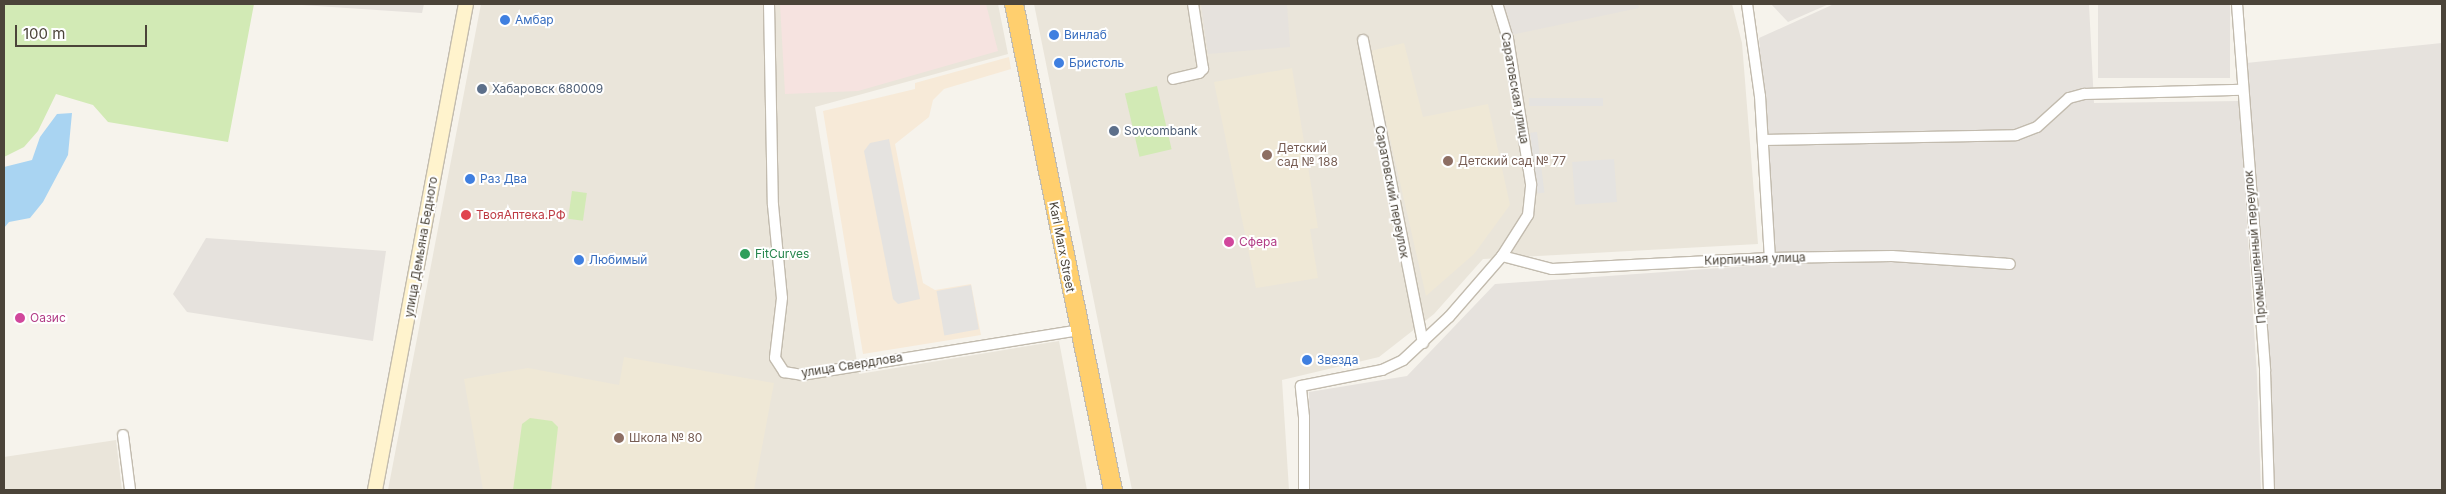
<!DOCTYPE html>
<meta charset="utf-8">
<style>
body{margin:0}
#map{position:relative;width:2446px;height:494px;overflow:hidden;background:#f6f3ec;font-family:Inter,sans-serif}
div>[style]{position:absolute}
.residential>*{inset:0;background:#eae5da}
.commercial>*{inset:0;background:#f7ead8}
.industrial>*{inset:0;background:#e6e2dd;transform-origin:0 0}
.education>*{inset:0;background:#efe8d6}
.medical>*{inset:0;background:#f6e3e0}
.green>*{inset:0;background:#d2eab5;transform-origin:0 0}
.parking>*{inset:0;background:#e5e3e0;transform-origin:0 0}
.water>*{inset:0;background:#a9d4f2}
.roads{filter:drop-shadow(1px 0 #c2bbae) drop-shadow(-1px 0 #c2bbae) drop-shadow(0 1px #c2bbae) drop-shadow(0 -1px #c2bbae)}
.street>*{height:10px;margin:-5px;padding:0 5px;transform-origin:5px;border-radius:5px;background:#fff}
.secondary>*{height:14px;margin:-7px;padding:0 7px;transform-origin:7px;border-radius:7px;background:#fff3cd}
.highway>*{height:18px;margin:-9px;padding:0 9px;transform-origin:9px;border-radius:9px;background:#ffcf6e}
.dots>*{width:14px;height:14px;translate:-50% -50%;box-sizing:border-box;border:2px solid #fff;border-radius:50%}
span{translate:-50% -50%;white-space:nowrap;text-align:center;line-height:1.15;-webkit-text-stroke:4px #fff;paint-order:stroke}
.shop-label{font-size:12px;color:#366cbe}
.left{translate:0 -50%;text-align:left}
.street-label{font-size:12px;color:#4b4439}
.service-label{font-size:12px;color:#4e5e75}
.education-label{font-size:12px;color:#785e54}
.health-label{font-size:12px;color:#be3a42}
.hotel-label{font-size:12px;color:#b23c85}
.leisure-label{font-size:12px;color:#27864d}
.frame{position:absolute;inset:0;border:5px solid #4b4439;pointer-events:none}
.scale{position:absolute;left:15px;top:25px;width:132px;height:22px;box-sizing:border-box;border:2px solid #4b4439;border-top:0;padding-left:6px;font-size:15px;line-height:18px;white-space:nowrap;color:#4b4439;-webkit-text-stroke:4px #fff;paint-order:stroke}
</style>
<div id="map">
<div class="residential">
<div style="clip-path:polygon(481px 4px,998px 4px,1008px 54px,815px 107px,859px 374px,1059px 341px,1087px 490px,388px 490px)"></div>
<div style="clip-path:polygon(1034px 4px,1732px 4px,1742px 43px,1758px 244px,1483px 259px,1434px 314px,1379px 357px,1282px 380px,1289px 490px,1132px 490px)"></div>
<div style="clip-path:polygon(116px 440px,122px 490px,4px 490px,4px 457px)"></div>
</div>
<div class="commercial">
<div style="clip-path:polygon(1009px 57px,1011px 69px,944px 89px,933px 100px,929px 117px,895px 144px,923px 283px,935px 290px,971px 284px,981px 335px,863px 354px,823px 111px,915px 89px,915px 83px)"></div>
</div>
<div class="industrial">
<div style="clip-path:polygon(287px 4px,424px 4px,422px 13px)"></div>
<div style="clip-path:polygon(1201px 4px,1287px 4px,1290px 47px,1208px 54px)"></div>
<div style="clip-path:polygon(1501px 4px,1638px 4px,1639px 8px,1511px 35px)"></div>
<div style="clip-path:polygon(1771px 4px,1829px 4px,1788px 22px)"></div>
<div style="clip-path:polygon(1834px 4px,2089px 4px,2094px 103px,2239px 101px,2257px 376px,2261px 490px,1310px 490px,1309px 392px,1407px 376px,1495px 284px,1776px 264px,1759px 38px)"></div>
<div style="left:2098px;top:4px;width:132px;height:74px"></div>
<div style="clip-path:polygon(2442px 43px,2442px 490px,2275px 490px,2246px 63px)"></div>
<div style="clip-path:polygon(206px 238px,386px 251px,373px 341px,187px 312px,173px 294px)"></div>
</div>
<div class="education">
<div style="clip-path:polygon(1404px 43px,1423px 117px,1488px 104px,1510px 205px,1474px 254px,1426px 296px,1370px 51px)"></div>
<div style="clip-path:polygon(1292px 68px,1318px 228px,1310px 229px,1318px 278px,1256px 288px,1214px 82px)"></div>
<div style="clip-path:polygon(624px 357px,774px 383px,754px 490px,483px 490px,464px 379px,528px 368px,619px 385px)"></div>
</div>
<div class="medical">
<div style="clip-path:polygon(780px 4px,986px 4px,998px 51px,858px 91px,785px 94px)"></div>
</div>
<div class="green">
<div style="clip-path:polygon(4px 4px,280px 4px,254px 4px,228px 142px,108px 122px,93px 105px,56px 94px,38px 131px,24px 147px,4px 157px)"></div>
<div style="left:1157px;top:86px;width:65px;height:33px;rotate:77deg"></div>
<div style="left:572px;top:191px;width:15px;height:28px;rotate:8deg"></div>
<div style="clip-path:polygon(530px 418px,552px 421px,558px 427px,551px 490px,513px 490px,522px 424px)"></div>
</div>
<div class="parking">
<div style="left:1603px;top:98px;width:8px;height:74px;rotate:90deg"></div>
<div style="left:1537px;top:132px;width:61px;height:7px;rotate:83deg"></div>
<div style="clip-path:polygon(889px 139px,920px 299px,898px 304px,893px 299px,864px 151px,870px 143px)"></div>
<div style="left:1614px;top:159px;width:43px;height:42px;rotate:86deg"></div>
<div style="left:971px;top:285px;width:45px;height:35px;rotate:80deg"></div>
</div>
<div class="water">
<div style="clip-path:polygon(72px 113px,68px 155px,43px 202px,30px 218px,9px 222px,4px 228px,4px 167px,32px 160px,40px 137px,57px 114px)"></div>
</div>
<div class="roads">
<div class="street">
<div style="left:769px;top:4px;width:201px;rotate:88.9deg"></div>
<div style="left:773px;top:205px;width:93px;rotate:84.5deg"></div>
<div style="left:782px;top:298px;width:60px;rotate:96.7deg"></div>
<div style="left:775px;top:358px;width:17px;rotate:57deg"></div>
<div style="left:784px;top:372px;width:18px;rotate:9deg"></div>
<div style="left:802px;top:375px;width:282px;rotate:-9.2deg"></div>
<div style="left:1747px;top:4px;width:93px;rotate:82deg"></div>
<div style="left:1760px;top:96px;width:162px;rotate:86.5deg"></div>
<div style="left:2237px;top:4px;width:368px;rotate:85.6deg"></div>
<div style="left:2265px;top:371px;width:119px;rotate:88.1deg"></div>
<div style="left:1363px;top:40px;width:309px;rotate:78.8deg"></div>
<div style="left:1173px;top:79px;width:27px;rotate:-13deg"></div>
<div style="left:1199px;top:73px;width:6px;rotate:-45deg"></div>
<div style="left:1203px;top:69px;width:66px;rotate:-98.7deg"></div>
<div style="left:1763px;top:140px;width:253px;rotate:-1.1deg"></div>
<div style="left:2016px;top:135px;width:22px;rotate:-21deg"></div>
<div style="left:2037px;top:127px;width:43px;rotate:-42.2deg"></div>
<div style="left:2069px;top:98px;width:16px;rotate:-15deg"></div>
<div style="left:2084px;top:94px;width:158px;rotate:-1.5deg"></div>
<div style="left:1502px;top:256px;width:52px;rotate:14.6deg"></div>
<div style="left:1552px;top:269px;width:218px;rotate:-2.9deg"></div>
<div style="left:1770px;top:258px;width:122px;rotate:-0.9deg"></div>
<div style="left:1892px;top:256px;width:118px;rotate:3.9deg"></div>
<div style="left:123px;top:435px;width:55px;rotate:82.7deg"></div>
<div style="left:1304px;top:490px;width:73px;rotate:-90deg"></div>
<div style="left:1304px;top:417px;width:31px;rotate:-96deg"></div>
<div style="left:1301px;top:386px;width:83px;rotate:-11.2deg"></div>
<div style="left:1382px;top:370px;width:23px;rotate:-25deg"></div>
<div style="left:1403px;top:360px;width:63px;rotate:-43.1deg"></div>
<div style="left:1449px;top:317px;width:81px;rotate:-49deg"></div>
<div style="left:1502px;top:256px;width:49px;rotate:-57.6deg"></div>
<div style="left:1528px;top:215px;width:31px;rotate:-84deg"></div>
<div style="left:1531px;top:184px;width:147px;rotate:-99deg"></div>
<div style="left:1508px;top:39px;width:37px;rotate:-107deg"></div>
</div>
<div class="secondary">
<div style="left:375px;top:490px;width:494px;rotate:-79.4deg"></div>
</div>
<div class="highway">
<div style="left:1014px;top:4px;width:496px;rotate:78.5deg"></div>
</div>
</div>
<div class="dots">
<div style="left:505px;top:20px;background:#3f7fe0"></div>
<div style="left:1054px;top:35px;background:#3f7fe0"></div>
<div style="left:1059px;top:63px;background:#3f7fe0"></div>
<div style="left:482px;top:89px;background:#5c6f8a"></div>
<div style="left:1114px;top:131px;background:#5c6f8a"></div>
<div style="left:1267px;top:155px;background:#8d6e63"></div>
<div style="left:1448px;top:161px;background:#8d6e63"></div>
<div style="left:470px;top:179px;background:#3f7fe0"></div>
<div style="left:466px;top:215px;background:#e0444e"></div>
<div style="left:1229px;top:242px;background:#d1479c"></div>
<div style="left:745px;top:254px;background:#2e9e5b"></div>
<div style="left:579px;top:260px;background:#3f7fe0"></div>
<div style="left:20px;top:318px;background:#d1479c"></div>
<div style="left:1307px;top:360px;background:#3f7fe0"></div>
<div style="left:619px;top:438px;background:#8d6e63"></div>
</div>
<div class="shop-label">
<span class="left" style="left:515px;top:20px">Амбар</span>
<span class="left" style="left:1064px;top:35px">Винлаб</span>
<span class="left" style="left:1069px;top:63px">Бристоль</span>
<span class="left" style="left:480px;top:179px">Раз Два</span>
<span class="left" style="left:589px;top:260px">Любимый</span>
<span class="left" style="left:1317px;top:360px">Звезда</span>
</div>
<div class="street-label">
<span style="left:1515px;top:88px;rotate:80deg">Саратовская улица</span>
<span style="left:1392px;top:192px;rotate:79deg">Саратовский переулок</span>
<span style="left:421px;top:247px;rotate:-80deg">улица Демьяна Бедного</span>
<span style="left:1062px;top:247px;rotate:79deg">Karl Marx Street</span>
<span style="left:2255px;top:247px;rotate:-95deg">Промышленный переулок</span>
<span style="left:1755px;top:259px;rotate:-2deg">Кирпичная улица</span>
<span style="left:852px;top:365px;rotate:-9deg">улица Свердлова</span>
</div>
<div class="service-label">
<span class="left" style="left:492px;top:89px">Хабаровск 680009</span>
<span class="left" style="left:1124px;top:131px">Sovcombank</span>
</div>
<div class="education-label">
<span class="left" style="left:1277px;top:155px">Детский<br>сад № 188</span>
<span class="left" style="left:1458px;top:161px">Детский сад № 77</span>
<span class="left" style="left:629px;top:438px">Школа № 80</span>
</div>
<div class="health-label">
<span class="left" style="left:476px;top:215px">ТвояАптека.РФ</span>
</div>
<div class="hotel-label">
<span class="left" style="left:1239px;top:242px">Сфера</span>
<span class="left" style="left:30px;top:318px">Оазис</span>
</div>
<div class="leisure-label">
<span class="left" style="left:755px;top:254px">FitCurves</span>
</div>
<div class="frame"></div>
<div class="scale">100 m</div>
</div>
